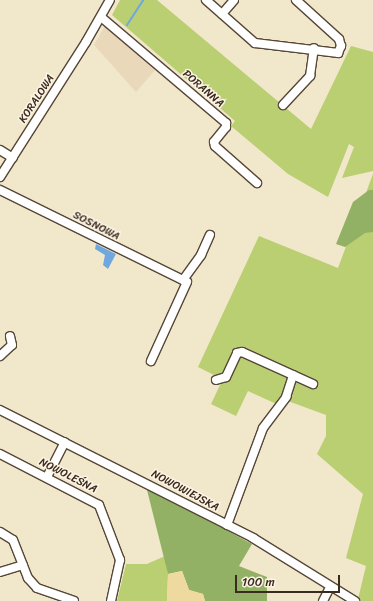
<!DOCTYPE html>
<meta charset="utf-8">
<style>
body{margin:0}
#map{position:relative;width:373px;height:601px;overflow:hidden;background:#f1e7ca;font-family:Sriracha,sans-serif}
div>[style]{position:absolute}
.built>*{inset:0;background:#ead8ba}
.green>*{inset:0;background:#bace72}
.forest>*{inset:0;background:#93b164}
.sand>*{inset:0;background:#eeda9e}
.water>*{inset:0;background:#6fa8df}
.stream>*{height:2px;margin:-1px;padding:0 1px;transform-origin:1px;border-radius:1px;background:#6fa8df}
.roads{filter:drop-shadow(1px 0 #564638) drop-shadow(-1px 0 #564638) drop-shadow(0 1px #564638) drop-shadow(0 -1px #564638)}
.minor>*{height:8px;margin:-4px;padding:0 4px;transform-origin:4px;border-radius:4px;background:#fff}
span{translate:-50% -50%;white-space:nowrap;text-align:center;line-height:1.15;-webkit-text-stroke:3px #fcf5e5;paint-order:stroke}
.street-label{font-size:11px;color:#3b2a1e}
.scale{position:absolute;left:235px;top:575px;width:105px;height:18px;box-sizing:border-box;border:2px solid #3b2a1e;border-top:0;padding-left:5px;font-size:12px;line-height:14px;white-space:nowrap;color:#3b2a1e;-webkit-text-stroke:3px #fcf5e5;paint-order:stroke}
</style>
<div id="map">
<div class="built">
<div style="clip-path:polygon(106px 24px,157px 68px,136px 92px,94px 45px)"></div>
</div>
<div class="green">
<div style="clip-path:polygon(120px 0,157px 0,311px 129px,351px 46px,373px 52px,373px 171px,342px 178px,354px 147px,349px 144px,328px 197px,288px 174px,231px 126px,235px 121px,112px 15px)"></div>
<div style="clip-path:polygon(373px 174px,373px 601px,362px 601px,358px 599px,366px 566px,346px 558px,363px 494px,317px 454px,326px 436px,326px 415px,288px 401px,283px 407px,248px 391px,236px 416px,211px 404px,221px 383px,218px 377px,198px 367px,259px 236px,338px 268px)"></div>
<div style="clip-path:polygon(165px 556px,168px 574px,167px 601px,117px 601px,126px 564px,147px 564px)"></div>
</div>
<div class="forest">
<div style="clip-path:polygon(369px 190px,373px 190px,373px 232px,365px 233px,345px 247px,336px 244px,353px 202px)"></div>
<div style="clip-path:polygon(146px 486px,252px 544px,239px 566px,267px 577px,267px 601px,205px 601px,203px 594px,189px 590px,182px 571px,168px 574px)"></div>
</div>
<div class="sand">
<div style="clip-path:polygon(182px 571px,189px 590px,203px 594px,205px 601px,167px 601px,168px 574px)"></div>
</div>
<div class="water">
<div style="clip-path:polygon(96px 244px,116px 254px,108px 269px,103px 265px,105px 255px,95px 249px)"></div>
</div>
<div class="stream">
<div style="left:127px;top:25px;width:30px;rotate:-57deg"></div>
</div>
<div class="roads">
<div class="minor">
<div style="left:206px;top:0;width:65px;rotate:41.3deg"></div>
<div style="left:255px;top:43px;width:84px;rotate:6.9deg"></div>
<div style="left:338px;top:53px;width:8px;rotate:-67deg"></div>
<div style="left:341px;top:46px;width:7px;rotate:-106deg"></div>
<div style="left:339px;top:39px;width:58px;rotate:-137.8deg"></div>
<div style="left:222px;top:14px;width:18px;rotate:-49deg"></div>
<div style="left:101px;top:17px;width:164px;rotate:40.3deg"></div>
<div style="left:226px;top:123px;width:4px;rotate:90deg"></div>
<div style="left:226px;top:127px;width:19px;rotate:129deg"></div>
<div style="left:214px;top:142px;width:4px;rotate:76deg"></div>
<div style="left:215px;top:146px;width:56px;rotate:41.4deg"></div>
<div style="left:283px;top:105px;width:40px;rotate:-47deg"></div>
<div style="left:310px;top:76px;width:28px;rotate:-82deg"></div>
<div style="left:0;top:150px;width:15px;rotate:32deg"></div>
<div style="left:0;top:177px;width:160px;rotate:-57.5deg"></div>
<div style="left:86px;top:42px;width:48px;rotate:-60.3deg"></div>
<div style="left:0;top:190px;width:208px;rotate:26.2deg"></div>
<div style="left:187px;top:282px;width:87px;rotate:114.5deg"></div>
<div style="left:183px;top:280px;width:31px;rotate:-54deg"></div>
<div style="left:201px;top:255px;width:22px;rotate:-66deg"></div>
<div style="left:0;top:356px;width:16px;rotate:-43deg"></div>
<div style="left:12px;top:345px;width:9px;rotate:-103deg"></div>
<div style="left:216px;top:380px;width:10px;rotate:-17deg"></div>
<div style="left:226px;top:377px;width:26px;rotate:-65deg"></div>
<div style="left:237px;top:353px;width:5px;rotate:-11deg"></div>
<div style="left:242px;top:352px;width:78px;rotate:24.3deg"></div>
<div style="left:0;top:410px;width:284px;rotate:26.8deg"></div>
<div style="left:253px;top:538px;width:120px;rotate:31.7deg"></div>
<div style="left:0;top:454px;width:111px;rotate:27.3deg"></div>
<div style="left:99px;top:505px;width:59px;rotate:69.1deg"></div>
<div style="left:120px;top:560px;width:42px;rotate:102.4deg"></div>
<div style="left:47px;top:477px;width:39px;rotate:-63deg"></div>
<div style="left:227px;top:525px;width:103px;rotate:-69.6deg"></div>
<div style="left:263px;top:428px;width:39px;rotate:-53deg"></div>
<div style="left:286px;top:397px;width:23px;rotate:-72deg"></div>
<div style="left:0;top:532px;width:15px;rotate:32deg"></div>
<div style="left:13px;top:540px;width:41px;rotate:68.5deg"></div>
<div style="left:28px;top:578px;width:13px;rotate:48deg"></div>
<div style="left:37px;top:588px;width:39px;rotate:19deg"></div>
<div style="left:0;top:572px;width:24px;rotate:-17deg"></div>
<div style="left:323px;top:601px;width:16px;rotate:-63deg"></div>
</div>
</div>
<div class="street-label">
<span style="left:203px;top:89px;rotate:41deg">PORANNA</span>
<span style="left:37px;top:99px;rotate:-57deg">KORALOWA</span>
<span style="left:96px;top:226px;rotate:27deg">SOSNOWA</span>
<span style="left:68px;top:476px;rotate:27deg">NOWOLEŚNA</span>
<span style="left:185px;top:491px;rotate:28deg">NOWOWIEJSKA</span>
</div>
<div class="scale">100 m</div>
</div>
